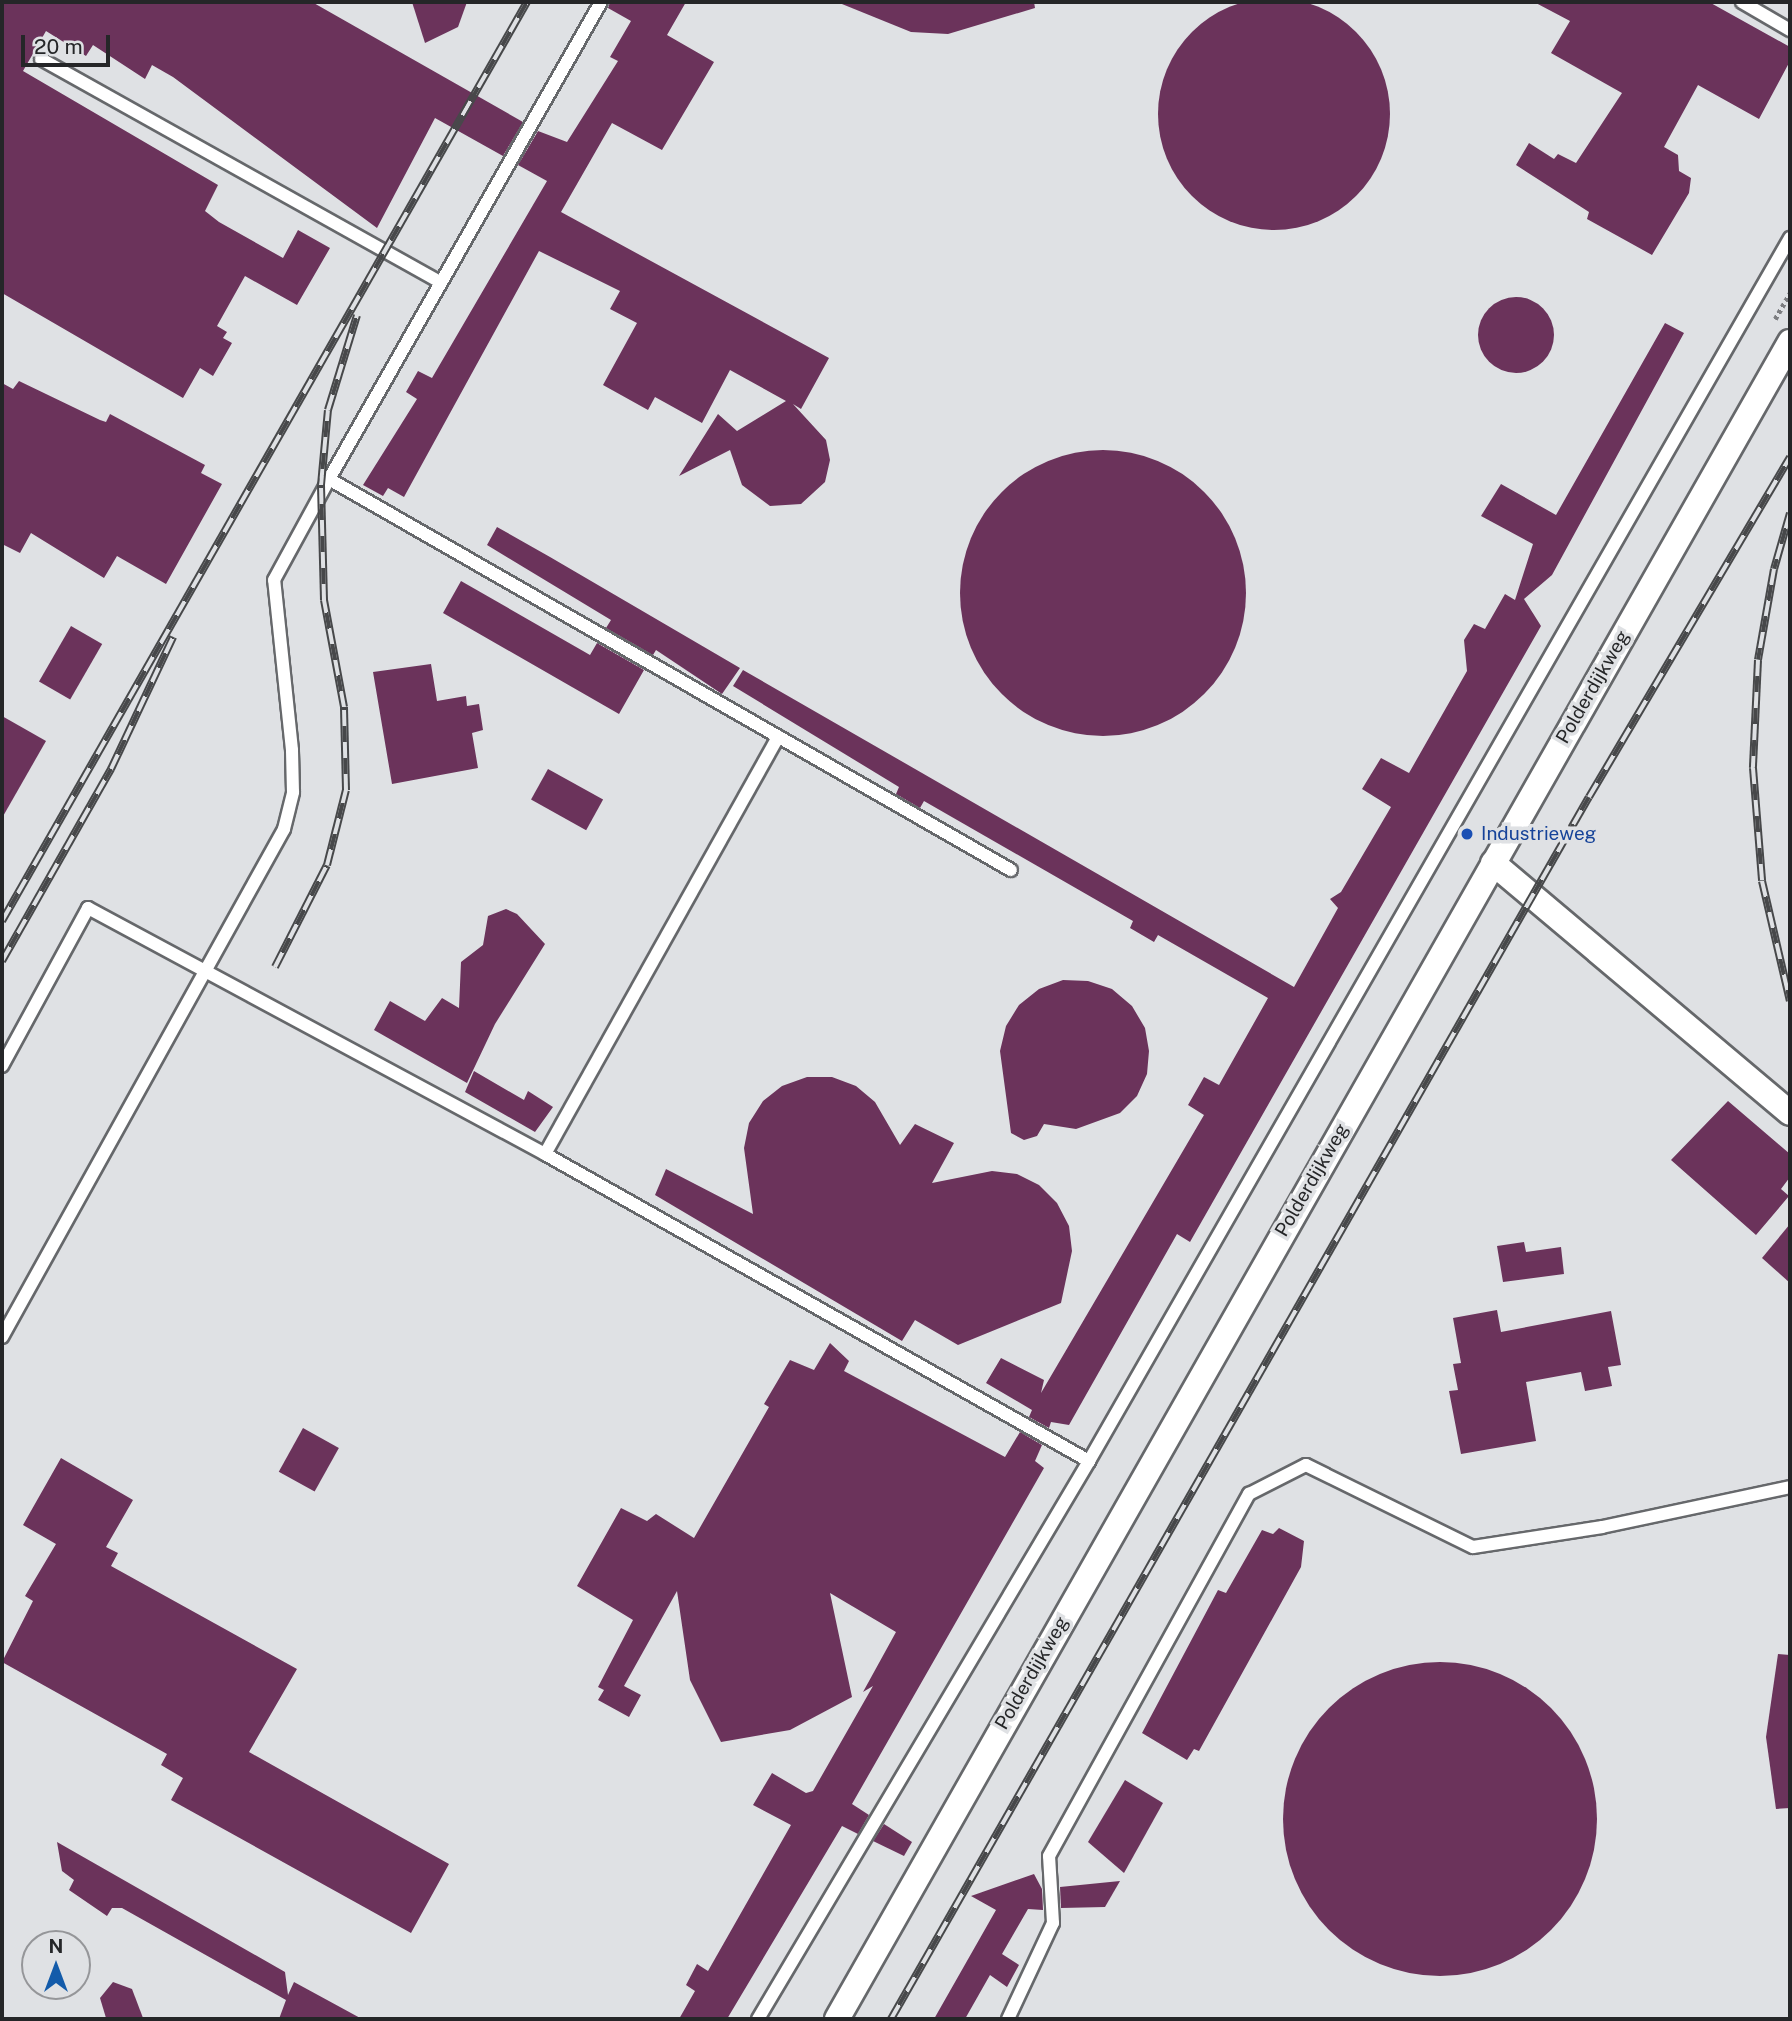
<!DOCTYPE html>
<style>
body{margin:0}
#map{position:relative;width:1792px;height:2021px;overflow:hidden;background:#dfe1e4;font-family:"Public Sans",sans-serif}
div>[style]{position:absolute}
.building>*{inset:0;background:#6b335b;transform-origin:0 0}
.round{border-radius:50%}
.path>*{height:4.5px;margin-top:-2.25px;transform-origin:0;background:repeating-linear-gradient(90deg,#7c7d80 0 3.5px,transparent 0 7px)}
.roads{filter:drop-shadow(2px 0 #66686b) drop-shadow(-2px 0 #66686b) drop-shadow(0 2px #66686b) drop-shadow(0 -2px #66686b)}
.lane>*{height:12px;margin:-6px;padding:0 6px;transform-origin:6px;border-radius:6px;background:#fff}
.street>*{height:24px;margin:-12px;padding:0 12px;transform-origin:12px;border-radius:12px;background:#fff}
.rail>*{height:8px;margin-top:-4px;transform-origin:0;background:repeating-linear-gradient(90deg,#dfe1e4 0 16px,#47484a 0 32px);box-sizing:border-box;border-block:2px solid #47484a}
.dots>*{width:19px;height:19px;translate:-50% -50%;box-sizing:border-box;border:4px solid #dfe1e4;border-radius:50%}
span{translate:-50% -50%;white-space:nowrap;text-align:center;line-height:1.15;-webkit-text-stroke:7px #dfe1e4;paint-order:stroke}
.street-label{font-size:19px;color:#252628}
.transit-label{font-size:19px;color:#164399}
.left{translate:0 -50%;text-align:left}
.frame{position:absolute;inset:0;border:4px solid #252628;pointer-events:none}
.north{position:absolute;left:21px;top:1930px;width:70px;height:70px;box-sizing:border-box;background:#dfe1e4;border:2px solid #959699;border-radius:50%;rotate:0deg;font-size:19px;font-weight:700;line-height:28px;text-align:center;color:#252628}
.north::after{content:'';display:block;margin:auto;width:24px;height:32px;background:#135baa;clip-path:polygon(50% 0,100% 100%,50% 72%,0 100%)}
.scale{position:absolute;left:21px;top:35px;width:89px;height:32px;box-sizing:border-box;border:4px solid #252628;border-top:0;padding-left:9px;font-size:21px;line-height:24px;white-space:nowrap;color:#252628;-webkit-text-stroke:5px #dfe1e4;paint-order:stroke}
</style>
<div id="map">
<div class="building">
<div class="round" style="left:1158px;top:-2px;width:232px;height:232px"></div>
<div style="clip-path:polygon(2px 2px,312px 2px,523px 122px,503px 156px,435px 118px,377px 228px,173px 77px,152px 65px,145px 79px,93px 45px,86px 56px,46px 31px,23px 71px,218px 185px,205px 211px,219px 222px,283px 258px,298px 230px,330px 248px,297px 305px,245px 276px,217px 326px,227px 332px,223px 338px,232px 343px,213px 376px,200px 368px,183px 398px,2px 293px)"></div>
<div style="clip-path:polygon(412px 2px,467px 2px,458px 27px,425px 43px)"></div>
<div style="clip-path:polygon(610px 2px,686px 2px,667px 35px,714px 62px,662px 150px,612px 123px,561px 212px,829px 358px,801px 409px,793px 404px,826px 440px,830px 460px,825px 482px,801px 504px,770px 506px,742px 485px,730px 450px,679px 476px,718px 414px,737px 431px,786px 401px,730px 370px,702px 423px,655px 397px,648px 410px,603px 385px,637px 323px,610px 309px,620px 291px,539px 251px,404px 497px,388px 488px,383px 496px,363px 485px,417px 399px,406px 392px,418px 371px,432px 378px,547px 181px,518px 165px,538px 131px,567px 142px,618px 61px,610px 57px,631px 21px,608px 8px)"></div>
<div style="clip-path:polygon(837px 2px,1034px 2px,1035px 8px,948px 34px,911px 32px)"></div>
<div style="clip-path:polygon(1534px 2px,1709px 2px,1790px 47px,1790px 61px,1759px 119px,1698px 85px,1664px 147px,1678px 155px,1679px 171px,1691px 178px,1689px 193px,1652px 255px,1587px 219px,1589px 212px,1516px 165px,1529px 143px,1554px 159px,1558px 154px,1576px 163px,1622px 93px,1551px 53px,1570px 21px)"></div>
<div class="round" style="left:1478px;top:297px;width:76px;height:76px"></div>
<div style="clip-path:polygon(1665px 323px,1684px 333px,1552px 575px,1524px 599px,1541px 626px,1190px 1242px,1177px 1234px,1069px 1425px,1051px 1422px,1049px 1428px,1029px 1417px,1032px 1410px,986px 1383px,1001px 1358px,1044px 1380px,1041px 1393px,1204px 1115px,1188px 1105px,1204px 1077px,1219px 1085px,1268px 998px,1158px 935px,1154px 942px,1130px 928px,1133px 921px,924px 801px,920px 808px,896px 794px,899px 787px,733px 686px,743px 670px,1294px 987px,1338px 908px,1330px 899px,1341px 892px,1391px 807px,1362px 789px,1381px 758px,1409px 773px,1467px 671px,1464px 640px,1474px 624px,1485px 629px,1505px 594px,1515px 600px,1533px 544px,1481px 516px,1501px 484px,1556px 515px)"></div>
<div style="clip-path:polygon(19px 381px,100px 420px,106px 422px,110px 414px,205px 465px,201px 473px,222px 484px,166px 584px,117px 556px,104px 578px,31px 533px,20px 553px,2px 544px,2px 383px,13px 389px)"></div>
<div class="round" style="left:960px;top:450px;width:286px;height:286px"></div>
<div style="clip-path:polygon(497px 527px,550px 557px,740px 668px,722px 694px,656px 650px,653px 655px,606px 628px,611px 620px,487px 545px)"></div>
<div style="clip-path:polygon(461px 581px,590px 655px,597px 643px,644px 670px,619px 714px,443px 613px)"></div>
<div style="left:71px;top:626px;width:36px;height:64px;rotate:30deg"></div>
<div style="clip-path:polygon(431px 664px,437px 701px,466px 696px,467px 706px,479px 704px,483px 730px,472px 733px,478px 768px,392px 784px,373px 672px)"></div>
<div style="clip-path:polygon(2px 716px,46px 741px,2px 818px)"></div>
<div style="left:548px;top:769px;width:63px;height:35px;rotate:29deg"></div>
<div style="clip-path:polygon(506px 909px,517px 914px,545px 944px,495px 1024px,467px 1083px,374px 1030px,390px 1001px,425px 1021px,442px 998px,459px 1008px,461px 962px,483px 945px,488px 916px)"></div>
<div style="clip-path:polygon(1063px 980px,1088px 981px,1112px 989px,1132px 1006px,1145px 1028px,1149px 1051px,1147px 1074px,1137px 1096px,1120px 1113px,1076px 1129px,1044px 1124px,1037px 1136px,1024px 1140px,1011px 1133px,1000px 1051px,1006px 1026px,1019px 1005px,1039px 989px)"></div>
<div style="clip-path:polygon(474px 1071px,524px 1100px,528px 1091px,553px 1107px,535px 1132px,465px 1092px)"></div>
<div style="clip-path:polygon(807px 1077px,832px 1077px,856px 1086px,875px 1102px,900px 1145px,915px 1124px,954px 1143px,932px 1183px,992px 1171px,1017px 1174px,1039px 1185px,1057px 1203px,1069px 1226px,1072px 1251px,1061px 1303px,958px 1345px,915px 1320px,902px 1341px,655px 1195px,666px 1169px,753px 1214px,744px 1148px,749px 1123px,763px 1101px,782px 1086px)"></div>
<div style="clip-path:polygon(1728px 1101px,1790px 1154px,1790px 1177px,1781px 1189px,1789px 1196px,1756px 1235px,1671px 1160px)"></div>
<div style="clip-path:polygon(1790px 1224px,1790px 1283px,1762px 1258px)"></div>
<div style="clip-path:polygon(1524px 1242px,1526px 1252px,1561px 1247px,1564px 1274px,1503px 1282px,1497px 1246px)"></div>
<div style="clip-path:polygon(1497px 1310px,1501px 1332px,1611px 1311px,1621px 1365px,1608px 1367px,1612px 1386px,1585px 1391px,1581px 1372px,1526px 1382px,1536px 1441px,1461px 1454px,1449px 1391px,1458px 1390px,1453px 1364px,1461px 1363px,1453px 1318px)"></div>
<div style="clip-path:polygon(830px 1343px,849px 1361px,844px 1371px,1005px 1457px,1020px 1432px,1042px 1445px,1035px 1461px,1044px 1468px,852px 1804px,869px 1815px,858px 1834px,842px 1826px,727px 2019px,679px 2019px,695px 1991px,686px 1985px,697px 1964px,708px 1971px,791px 1825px,753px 1805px,772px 1773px,806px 1793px,813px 1791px,873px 1686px,863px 1692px,896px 1632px,830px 1593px,852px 1697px,790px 1730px,721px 1742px,690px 1680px,677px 1591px,624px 1686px,641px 1695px,629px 1717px,598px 1700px,604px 1690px,598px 1687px,633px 1620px,577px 1586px,621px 1508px,647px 1521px,656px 1514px,694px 1538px,769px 1407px,764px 1404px,790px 1360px,814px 1370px)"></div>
<div style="left:303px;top:1428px;width:41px;height:50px;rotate:29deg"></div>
<div style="clip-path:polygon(61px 1458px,133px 1500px,106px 1547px,118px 1553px,111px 1566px,297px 1669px,249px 1752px,449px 1864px,411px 1933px,171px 1800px,183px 1778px,161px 1765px,167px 1754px,2px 1662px,33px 1601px,25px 1596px,56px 1544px,23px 1525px)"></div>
<div style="clip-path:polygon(1279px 1528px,1304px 1541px,1301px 1567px,1199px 1751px,1194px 1749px,1187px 1760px,1142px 1733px,1218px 1590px,1226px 1593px,1262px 1530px,1273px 1534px)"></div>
<div style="clip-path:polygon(1778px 1654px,1790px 1655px,1790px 1808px,1776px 1809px,1766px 1737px)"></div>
<div class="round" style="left:1283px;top:1662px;width:314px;height:314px"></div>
<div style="clip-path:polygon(1125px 1780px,1163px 1803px,1124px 1873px,1088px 1842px)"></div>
<div style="clip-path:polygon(884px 1824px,912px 1842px,904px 1856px,873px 1841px)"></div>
<div style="clip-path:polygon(57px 1842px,285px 1972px,288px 1995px,294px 1982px,362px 2019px,279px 2019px,286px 2000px,122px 1908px,112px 1908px,107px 1916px,69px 1890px,74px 1880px,62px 1871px)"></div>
<div style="clip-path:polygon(1034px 1874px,1042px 1889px,1043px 1910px,1028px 1909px,1002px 1954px,1019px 1965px,1007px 1987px,990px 1975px,965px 2019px,934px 2019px,996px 1910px,971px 1896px)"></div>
<div style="clip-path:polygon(1120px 1881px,1105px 1907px,1061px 1908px,1060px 1887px)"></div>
<div style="clip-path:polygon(113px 1982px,132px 1989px,143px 2018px,106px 2018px,100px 1998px)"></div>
</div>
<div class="path">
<div style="left:1775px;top:319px;width:30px;rotate:-60deg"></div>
</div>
<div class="roads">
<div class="lane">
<div style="left:601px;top:2px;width:549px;rotate:119.69deg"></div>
<div style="left:329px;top:479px;width:786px;rotate:29.83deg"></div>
<div style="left:1742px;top:2px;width:56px;rotate:30.3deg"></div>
<div style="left:41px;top:59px;width:458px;rotate:29.2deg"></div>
<div style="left:2px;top:1066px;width:180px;rotate:-61.4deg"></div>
<div style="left:88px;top:908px;width:519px;rotate:28.29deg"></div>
<div style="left:545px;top:1154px;width:625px;rotate:29.44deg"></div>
<div style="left:545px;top:1154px;width:478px;rotate:-60.8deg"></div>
<div style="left:2px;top:1337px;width:581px;rotate:-60.96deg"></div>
<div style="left:284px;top:829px;width:38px;rotate:-76deg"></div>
<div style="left:293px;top:792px;width:42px;rotate:-91.4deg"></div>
<div style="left:292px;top:750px;width:171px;rotate:-96deg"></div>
<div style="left:274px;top:580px;width:115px;rotate:-61.4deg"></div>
<div style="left:758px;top:2019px;width:649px;rotate:-59.32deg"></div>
<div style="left:1089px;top:1461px;width:1410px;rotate:-60.18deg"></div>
<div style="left:1008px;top:2019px;width:106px;rotate:-64.9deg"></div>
<div style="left:1053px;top:1923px;width:67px;rotate:-93.4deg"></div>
<div style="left:1049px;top:1856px;width:414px;rotate:-61.1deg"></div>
<div style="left:1249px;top:1494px;width:64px;rotate:-27deg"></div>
<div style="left:1306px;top:1465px;width:186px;rotate:26.2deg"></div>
<div style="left:1473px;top:1547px;width:131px;rotate:-8.8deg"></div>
<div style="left:1602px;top:1527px;width:192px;rotate:-12deg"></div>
</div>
<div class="street">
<div style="left:1493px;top:863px;width:388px;rotate:40.1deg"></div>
<div style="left:837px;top:2019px;width:1929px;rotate:-60.39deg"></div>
</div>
</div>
<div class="rail">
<div style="left:1790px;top:513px;width:58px;rotate:105.9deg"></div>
<div style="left:1774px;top:569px;width:92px;rotate:100deg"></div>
<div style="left:1758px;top:660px;width:108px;rotate:92.7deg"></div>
<div style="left:1753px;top:768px;width:113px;rotate:85.4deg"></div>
<div style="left:1762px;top:881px;width:123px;rotate:76.9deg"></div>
<div style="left:2px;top:921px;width:1058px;rotate:-60.26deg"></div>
<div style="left:2px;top:961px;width:221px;rotate:-60.4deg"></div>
<div style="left:111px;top:769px;width:146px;rotate:-64.8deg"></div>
<div style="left:275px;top:967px;width:114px;rotate:-63deg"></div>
<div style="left:327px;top:865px;width:77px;rotate:-75.8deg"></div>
<div style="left:346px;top:790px;width:83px;rotate:-91.4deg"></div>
<div style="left:344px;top:707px;width:109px;rotate:-100.6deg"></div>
<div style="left:324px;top:600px;width:115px;rotate:-91.5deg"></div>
<div style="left:321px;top:485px;width:75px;rotate:-84.7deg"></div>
<div style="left:328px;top:410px;width:99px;rotate:-73deg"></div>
<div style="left:891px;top:2019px;width:1407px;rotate:-60.27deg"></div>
<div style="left:1589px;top:797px;width:395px;rotate:-59.4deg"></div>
</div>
<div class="dots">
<div style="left:1467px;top:834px;background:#1a4fb4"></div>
</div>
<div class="street-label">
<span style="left:1593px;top:687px;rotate:-60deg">Polderdijkweg</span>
<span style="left:1312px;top:1180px;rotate:-60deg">Polderdijkweg</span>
<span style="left:1032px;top:1673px;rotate:-60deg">Polderdijkweg</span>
</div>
<div class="transit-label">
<span class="left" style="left:1481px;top:834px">Industrieweg</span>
</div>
<div class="frame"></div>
<div class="north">N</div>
<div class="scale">20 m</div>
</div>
